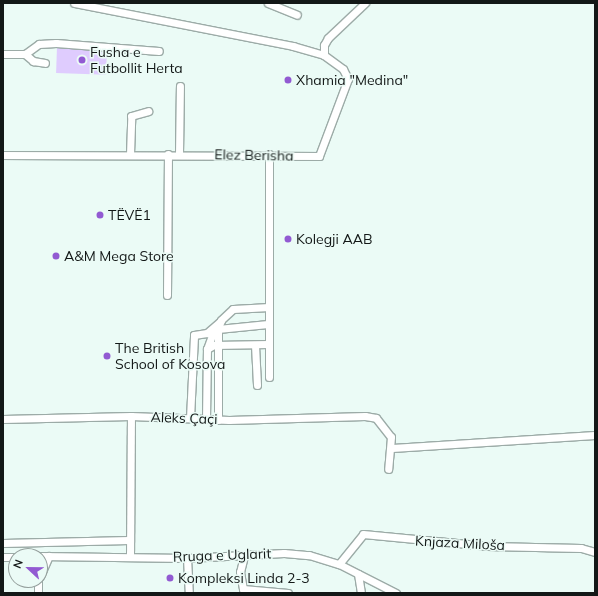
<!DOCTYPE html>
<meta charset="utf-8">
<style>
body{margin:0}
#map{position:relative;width:598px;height:596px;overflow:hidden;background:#ebfbf6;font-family:Mulish,sans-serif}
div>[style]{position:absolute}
.green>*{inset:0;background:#dfccfe;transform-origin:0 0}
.roads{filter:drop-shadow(1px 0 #9caba7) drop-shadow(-1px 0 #9caba7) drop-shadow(0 1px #9caba7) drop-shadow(0 -1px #9caba7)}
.minor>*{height:7px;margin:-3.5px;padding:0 3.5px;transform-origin:3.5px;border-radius:3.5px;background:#fff}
.dots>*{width:11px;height:11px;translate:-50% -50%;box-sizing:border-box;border:2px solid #ebfbf6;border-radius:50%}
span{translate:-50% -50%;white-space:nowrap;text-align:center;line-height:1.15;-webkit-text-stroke:3px #ebfbf6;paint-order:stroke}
.poi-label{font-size:14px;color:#131817}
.left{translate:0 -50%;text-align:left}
.street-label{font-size:14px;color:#131817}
.frame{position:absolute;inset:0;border:4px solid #131817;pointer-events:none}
.north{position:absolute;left:8px;top:548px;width:40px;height:40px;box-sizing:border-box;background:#ebfbf6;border:1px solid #95a09d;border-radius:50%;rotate:292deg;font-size:11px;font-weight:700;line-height:16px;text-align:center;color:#131817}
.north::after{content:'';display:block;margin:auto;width:14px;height:18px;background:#925ad2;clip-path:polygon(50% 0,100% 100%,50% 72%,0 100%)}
</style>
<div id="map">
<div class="green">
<div style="left:57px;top:47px;width:50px;height:26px;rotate:2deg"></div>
</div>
<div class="roads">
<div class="minor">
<div style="left:268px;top:3px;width:31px;rotate:22deg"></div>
<div style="left:3px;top:54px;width:22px"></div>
<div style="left:25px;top:54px;width:17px;rotate:-36deg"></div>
<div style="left:39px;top:44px;width:17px;rotate:-3deg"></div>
<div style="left:56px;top:43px;width:103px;rotate:4.4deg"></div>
<div style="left:25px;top:54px;width:11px;rotate:41deg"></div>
<div style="left:33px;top:61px;width:12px;rotate:9deg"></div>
<div style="left:324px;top:55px;width:10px;rotate:-90deg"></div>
<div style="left:324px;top:45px;width:8px;rotate:-60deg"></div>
<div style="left:328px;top:38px;width:51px;rotate:-43.4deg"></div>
<div style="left:130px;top:154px;width:38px;rotate:-88deg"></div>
<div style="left:131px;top:116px;width:18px;rotate:-16deg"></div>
<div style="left:179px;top:154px;width:68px;rotate:-89.2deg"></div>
<div style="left:269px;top:154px;width:223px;rotate:90deg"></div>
<div style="left:3px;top:155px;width:316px;rotate:0.2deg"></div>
<div style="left:319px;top:156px;width:82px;rotate:-69.4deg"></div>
<div style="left:348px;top:79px;width:11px;rotate:-117deg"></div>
<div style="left:343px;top:69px;width:24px;rotate:-144deg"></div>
<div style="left:324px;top:55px;width:32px;rotate:-164deg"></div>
<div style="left:293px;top:46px;width:223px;rotate:-168.9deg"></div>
<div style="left:167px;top:295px;width:141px;rotate:-89.6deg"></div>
<div style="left:255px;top:345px;width:40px;rotate:87.1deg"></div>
<div style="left:207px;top:349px;width:15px;rotate:-70deg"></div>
<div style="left:212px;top:335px;width:8px;rotate:-45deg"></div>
<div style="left:218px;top:329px;width:50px;rotate:-5.7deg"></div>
<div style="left:190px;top:418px;width:83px;rotate:-87.2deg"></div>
<div style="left:194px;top:335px;width:13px;rotate:-9deg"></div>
<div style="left:207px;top:333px;width:18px;rotate:-41deg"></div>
<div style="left:3px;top:419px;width:128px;rotate:-1.3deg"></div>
<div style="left:131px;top:416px;width:98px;rotate:2.3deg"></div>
<div style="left:229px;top:420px;width:136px;rotate:-1.7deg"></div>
<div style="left:365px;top:416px;width:11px;rotate:10deg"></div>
<div style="left:376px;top:418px;width:24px;rotate:52deg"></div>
<div style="left:391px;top:437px;width:32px;rotate:95deg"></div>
<div style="left:206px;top:419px;width:70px;rotate:-89.2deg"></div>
<div style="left:207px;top:349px;width:8px;rotate:-30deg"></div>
<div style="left:214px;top:345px;width:54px;rotate:-1.1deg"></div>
<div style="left:218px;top:420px;width:91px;rotate:-90deg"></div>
<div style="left:218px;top:329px;width:9px;rotate:-72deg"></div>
<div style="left:221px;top:320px;width:16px;rotate:-43deg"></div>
<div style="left:233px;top:309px;width:36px;rotate:-3deg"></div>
<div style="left:392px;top:448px;width:203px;rotate:-3.7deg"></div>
<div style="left:3px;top:543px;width:126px;rotate:-1.4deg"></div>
<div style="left:40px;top:556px;width:147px;rotate:0.8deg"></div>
<div style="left:187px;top:558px;width:97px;rotate:-3deg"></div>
<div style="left:284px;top:553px;width:25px;rotate:5deg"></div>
<div style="left:309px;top:555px;width:31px;rotate:17deg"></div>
<div style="left:339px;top:564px;width:64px;rotate:27deg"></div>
<div style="left:130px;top:556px;width:140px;rotate:-89.6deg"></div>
<div style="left:244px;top:556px;width:16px;rotate:104deg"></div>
<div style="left:240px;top:572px;width:17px;rotate:80deg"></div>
<div style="left:243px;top:589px;width:45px;rotate:5.1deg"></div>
<div style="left:3px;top:557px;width:13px"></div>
<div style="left:187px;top:558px;width:35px;rotate:87deg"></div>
<div style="left:339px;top:564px;width:38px;rotate:-51deg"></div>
<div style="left:363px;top:534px;width:126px;rotate:5.5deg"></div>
<div style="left:488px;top:546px;width:93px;rotate:1.2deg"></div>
<div style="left:581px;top:548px;width:15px;rotate:16deg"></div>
<div style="left:358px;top:574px;width:19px;rotate:81deg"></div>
<div style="left:40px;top:576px;width:22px;rotate:-66deg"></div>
<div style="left:38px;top:593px;width:13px;rotate:-90deg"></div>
</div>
</div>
<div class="dots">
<div style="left:82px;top:60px;background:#925ad2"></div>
<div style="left:288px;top:80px;background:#925ad2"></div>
<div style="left:100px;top:215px;background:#925ad2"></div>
<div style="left:288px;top:239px;background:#925ad2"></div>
<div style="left:56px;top:256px;background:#925ad2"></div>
<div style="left:107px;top:356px;background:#925ad2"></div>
<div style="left:170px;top:578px;background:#925ad2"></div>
</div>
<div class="poi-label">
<span class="left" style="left:90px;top:60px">Fusha e<br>Futbollit Herta</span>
<span class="left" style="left:296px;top:80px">Xhamia "Medina"</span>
<span class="left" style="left:108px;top:215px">TËVË1</span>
<span class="left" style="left:296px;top:239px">Kolegji AAB</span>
<span class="left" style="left:64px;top:256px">A&amp;M Mega Store</span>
<span class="left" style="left:115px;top:356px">The British<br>School of Kosova</span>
<span class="left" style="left:178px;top:578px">Kompleksi Linda 2-3</span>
</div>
<div class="street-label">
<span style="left:254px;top:155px;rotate:1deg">Elez Berisha</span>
<span style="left:184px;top:418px;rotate:2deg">Aleks Çaçi</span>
<span style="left:460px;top:543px;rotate:3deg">Knjaza Miloša</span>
<span style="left:222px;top:555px;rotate:-2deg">Rruga e Uglarit</span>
</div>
<div class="frame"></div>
<div class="north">N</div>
</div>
